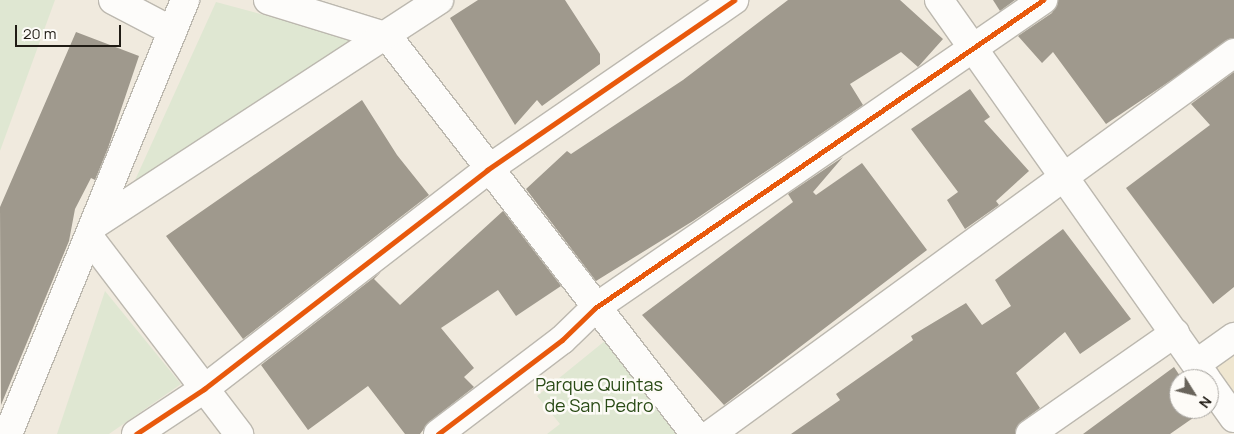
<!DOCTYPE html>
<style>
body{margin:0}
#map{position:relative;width:1234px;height:434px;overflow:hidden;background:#f0eade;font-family:Manrope,sans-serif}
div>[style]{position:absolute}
.built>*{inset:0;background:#efe6d0}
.green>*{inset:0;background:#dfe7d2}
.building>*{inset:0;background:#9f998d}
.roads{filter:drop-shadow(1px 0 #bcb8af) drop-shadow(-1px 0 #bcb8af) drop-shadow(0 1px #bcb8af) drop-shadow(0 -1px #bcb8af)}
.minor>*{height:28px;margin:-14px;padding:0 14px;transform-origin:14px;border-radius:14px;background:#fdfcfa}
.tertiary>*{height:28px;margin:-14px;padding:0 14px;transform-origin:14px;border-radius:14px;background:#fdfcfa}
.cycleway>*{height:5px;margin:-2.5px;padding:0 2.5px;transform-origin:2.5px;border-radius:2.5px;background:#e8590c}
span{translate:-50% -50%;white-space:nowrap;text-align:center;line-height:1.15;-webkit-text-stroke:5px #fdfbf7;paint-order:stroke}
.park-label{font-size:18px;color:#294a15}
.north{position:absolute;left:1169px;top:369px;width:50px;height:50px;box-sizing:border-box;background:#fdfbf7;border:1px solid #a5a29d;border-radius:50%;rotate:126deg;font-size:14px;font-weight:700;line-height:20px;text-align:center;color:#201c15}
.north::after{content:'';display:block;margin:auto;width:18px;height:22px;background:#69645b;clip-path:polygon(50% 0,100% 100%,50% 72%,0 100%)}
.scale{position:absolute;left:15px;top:25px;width:106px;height:22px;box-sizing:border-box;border:2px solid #201c15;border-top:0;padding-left:6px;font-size:15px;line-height:18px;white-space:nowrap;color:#201c15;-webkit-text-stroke:4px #fdfbf7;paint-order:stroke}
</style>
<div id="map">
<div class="built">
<div style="clip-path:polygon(1234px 325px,1234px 419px,1209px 379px)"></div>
</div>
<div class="green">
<div style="clip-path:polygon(0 0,55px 0,0 151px)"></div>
<div style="clip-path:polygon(216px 2px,360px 41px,131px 189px)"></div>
<div style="clip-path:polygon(105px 291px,181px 384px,109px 434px,57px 434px)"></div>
<div style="clip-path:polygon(606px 340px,678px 434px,547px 434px,560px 424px,537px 396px)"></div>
</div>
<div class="building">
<div style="clip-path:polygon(478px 0,565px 0,600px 54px,600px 64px,542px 106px,537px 100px,515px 125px,450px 18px)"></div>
<div style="clip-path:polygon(788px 0,900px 0,943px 39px,918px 67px,901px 52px,850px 84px,863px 105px,693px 221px,596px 281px,526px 189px,567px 151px,571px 154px,683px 80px)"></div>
<div style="clip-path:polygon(993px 0,1015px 0,1000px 11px)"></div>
<div style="clip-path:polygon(1058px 0,1234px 0,1234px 38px,1106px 124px,1053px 52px,1042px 63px,1018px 36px,1052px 13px)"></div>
<div style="clip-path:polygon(76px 32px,139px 56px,108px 148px,95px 180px,91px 178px,75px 209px,69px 241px,1px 405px,0 207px)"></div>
<div style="clip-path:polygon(1234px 72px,1234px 287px,1213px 304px,1126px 188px,1210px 125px,1191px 104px)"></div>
<div style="clip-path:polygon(970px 89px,990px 117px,984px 121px,1029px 171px,996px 201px,999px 205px,965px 229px,947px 200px,958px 192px,911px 129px)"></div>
<div style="clip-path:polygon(362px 100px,397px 155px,429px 195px,243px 339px,166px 236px)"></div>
<div style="clip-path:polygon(843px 157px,813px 192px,816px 195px,862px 163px,927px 250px,724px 405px,642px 315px,793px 202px,788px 194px)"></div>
<div style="clip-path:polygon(503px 211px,561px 286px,516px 316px,498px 290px,441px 328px,474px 368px,464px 377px,474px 387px,429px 422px,420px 434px,405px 434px,368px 386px,308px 430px,261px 365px,381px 272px,374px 279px,400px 305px)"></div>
<div style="clip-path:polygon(1063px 229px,1131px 319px,1080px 354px,1065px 332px,1016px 373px,1040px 408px,1021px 422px,1015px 434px,791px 434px,840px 400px,836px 394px,913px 340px,911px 336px,966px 303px,982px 325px,1011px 306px,995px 280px)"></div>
<div style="clip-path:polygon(1174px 367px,1182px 379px,1179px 409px,1203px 411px,1170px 434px,1083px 434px)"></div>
</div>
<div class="roads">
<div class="minor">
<div style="left:113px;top:0;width:67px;rotate:27.7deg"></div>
<div style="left:268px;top:0;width:126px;rotate:17.1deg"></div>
<div style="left:388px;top:37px;width:502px;rotate:52.29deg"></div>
<div style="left:939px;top:0;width:464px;rotate:54.8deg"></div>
<div style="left:94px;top:225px;width:412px;rotate:-33.1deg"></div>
<div style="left:89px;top:237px;width:248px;rotate:52.7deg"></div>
<div style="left:1196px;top:364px;width:47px;rotate:-35.4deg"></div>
<div style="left:1209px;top:383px;width:43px;rotate:54.5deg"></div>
<div style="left:136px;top:434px;width:82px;rotate:-33.5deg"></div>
<div style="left:204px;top:389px;width:358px;rotate:-37.7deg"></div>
<div style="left:487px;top:170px;width:300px;rotate:-34.5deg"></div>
<div style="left:438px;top:434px;width:156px;rotate:-37.2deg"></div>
<div style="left:562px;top:340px;width:46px;rotate:-44.1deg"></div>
<div style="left:595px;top:308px;width:544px;rotate:-34.51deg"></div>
<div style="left:711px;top:434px;width:647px;rotate:-36.07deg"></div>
<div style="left:1030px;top:434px;width:177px;rotate:-34.9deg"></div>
</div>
<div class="tertiary">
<div style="left:8px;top:434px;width:469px;rotate:-67.8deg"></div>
</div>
</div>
<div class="cycleway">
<div style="left:136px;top:434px;width:82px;rotate:-33.5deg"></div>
<div style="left:204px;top:389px;width:358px;rotate:-37.7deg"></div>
<div style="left:487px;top:170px;width:300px;rotate:-34.5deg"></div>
<div style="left:438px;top:434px;width:156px;rotate:-37.2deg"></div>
<div style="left:562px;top:340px;width:46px;rotate:-44.1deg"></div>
<div style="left:595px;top:308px;width:544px;rotate:-34.51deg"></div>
</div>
<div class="park-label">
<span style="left:599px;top:395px">Parque Quintas<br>de San Pedro</span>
</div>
<div class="north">N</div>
<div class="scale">20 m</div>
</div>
